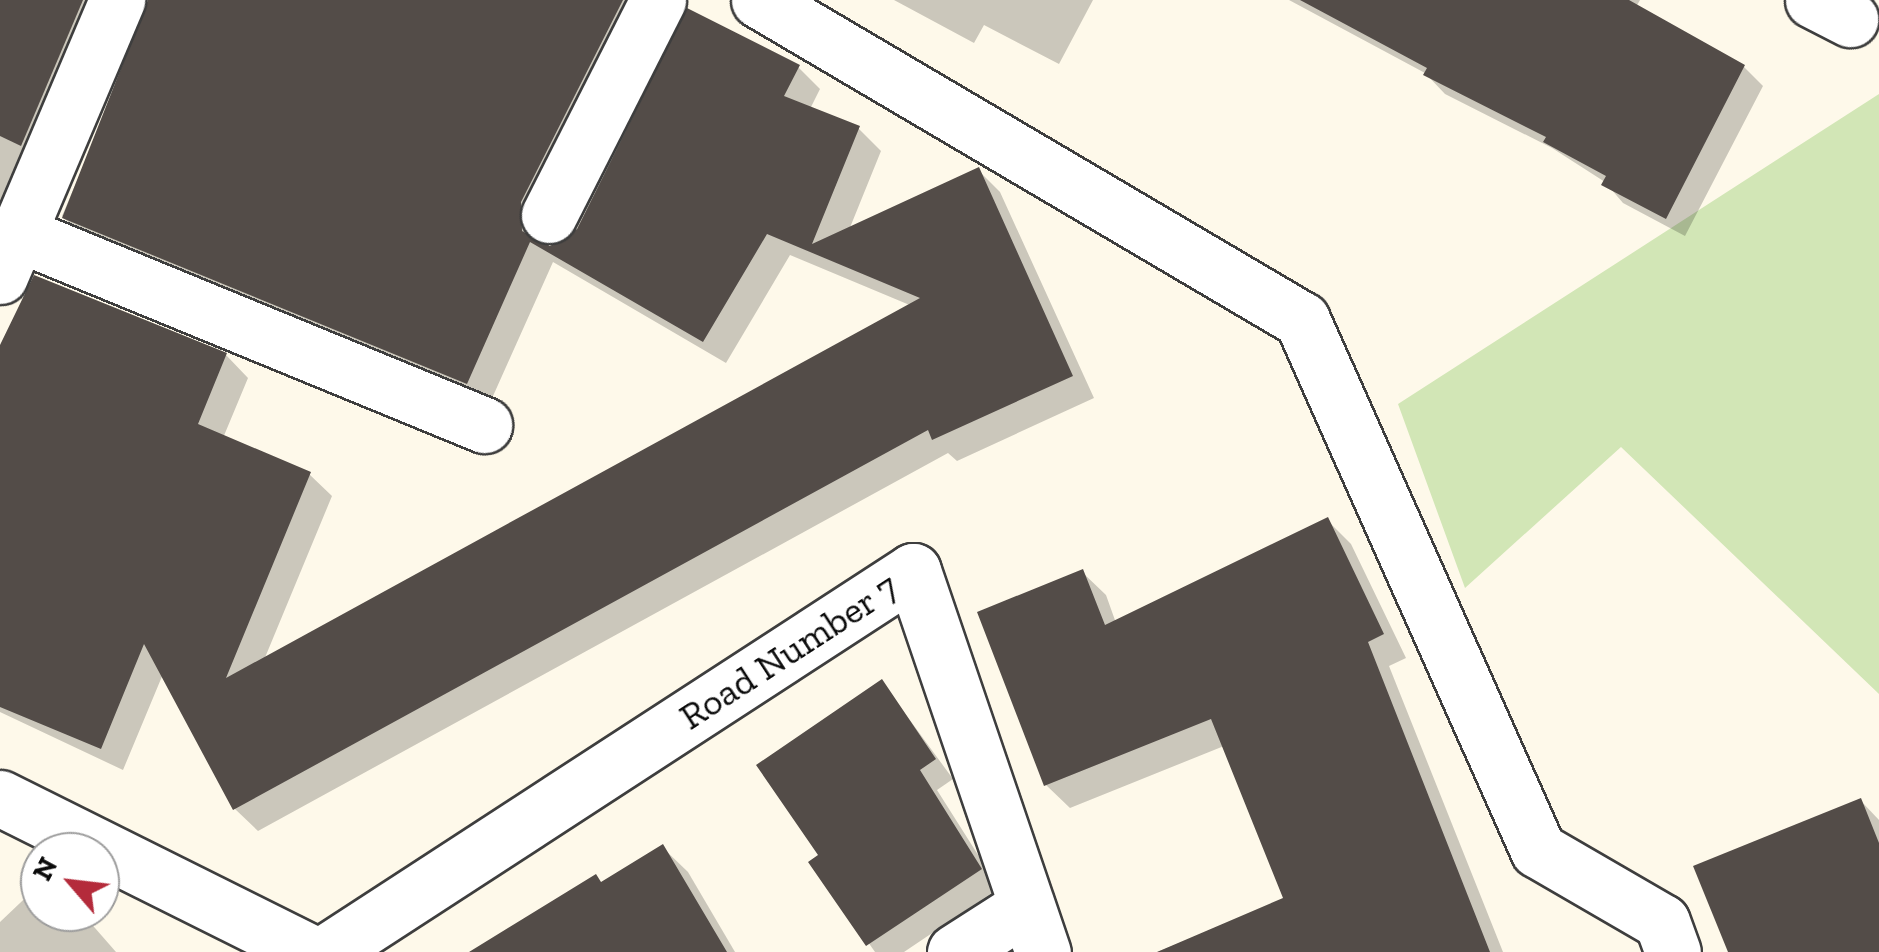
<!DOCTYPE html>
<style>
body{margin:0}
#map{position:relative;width:1879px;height:952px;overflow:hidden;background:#fef9ea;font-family:"Zilla Slab",serif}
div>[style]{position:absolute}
.green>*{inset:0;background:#d2e6b6}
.shadow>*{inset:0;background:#0003}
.building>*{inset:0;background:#534c48}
.roads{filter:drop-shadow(2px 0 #3e3e3e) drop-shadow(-2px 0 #3e3e3e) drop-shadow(0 2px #3e3e3e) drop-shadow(0 -2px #3e3e3e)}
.minor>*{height:55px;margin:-27.5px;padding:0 27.5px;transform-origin:27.5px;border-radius:27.5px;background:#fff}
span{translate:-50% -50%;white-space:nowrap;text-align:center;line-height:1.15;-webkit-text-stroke:10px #fff;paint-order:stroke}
.street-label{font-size:38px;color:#0b0b0b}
.north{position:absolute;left:20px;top:832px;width:100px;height:100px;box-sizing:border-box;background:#fff;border:2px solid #9d9d9d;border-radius:50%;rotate:298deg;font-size:28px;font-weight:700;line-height:40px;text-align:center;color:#0b0b0b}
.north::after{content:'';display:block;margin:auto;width:35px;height:45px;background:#b42b3b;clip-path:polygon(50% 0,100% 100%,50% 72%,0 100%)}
</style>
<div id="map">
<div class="green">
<div style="clip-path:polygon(1879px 94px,1879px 694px,1621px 447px,1465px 588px,1398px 404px)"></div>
</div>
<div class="shadow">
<div style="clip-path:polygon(0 0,124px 0,0 272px)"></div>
<div style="clip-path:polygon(147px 0,660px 0,543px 224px,539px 242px,552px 249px,798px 67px,820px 89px,810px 109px,858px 128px,881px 151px,849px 230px,978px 170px,1000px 192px,1094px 398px,957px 461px,948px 453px,258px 831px,235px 809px,163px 674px,123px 770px,0 712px,0 355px,226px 355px,248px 378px,223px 438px,309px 474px,332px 496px,264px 660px,912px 306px,790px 255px,726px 363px,553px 262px,489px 405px,84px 238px,62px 216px,149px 12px)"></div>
<div style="clip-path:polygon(894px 0,1093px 0,1059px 64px,984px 25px,974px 43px)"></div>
<div style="clip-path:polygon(1289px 0,1640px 0,1636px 7px,1744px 67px,1763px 86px,1685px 236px,1623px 203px,1605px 182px,1552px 148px,1445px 94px,1425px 73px)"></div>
<div style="clip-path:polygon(1327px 520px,1351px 544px,1406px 658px,1389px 666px,1503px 952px,1157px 952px,1287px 900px,1224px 746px,1070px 808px,1046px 785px,1082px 572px,1106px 595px,1116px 623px)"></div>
<div style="clip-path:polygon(882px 682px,953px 779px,937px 790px,999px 888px,904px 952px,875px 952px,812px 862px,821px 856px)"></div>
<div style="clip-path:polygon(1861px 801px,1879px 820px,1879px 952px,1730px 952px)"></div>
<div style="clip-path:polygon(662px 847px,688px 872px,735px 952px,522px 952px,602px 884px)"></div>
<div style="clip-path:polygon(40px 884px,40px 912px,81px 912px,116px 952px,0 952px,0 922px)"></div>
</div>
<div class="building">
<div style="clip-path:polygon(0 0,83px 0,21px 146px,0 136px)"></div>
<div style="clip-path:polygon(148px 0,623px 0,521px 202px,522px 231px,550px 246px,577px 229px,687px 8px,800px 65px,784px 96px,860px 126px,812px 244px,979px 167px,1073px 376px,932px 440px,928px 430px,233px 810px,144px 644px,101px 749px,0 707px,0 345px,34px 275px,227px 353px,198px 424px,311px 472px,226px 678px,920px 298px,767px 234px,703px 342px,530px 242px,467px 384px,62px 218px)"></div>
<div style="clip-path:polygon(1300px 0,1629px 0,1745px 65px,1666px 219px,1601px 185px,1606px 176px,1543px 142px,1546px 137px,1423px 75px,1427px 68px)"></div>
<div style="clip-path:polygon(1328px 517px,1384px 634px,1368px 642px,1490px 952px,1157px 952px,1283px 898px,1211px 719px,1044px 786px,977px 612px,1083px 569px,1105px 625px)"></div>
<div style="clip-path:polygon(882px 679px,936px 759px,920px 770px,982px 869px,866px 946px,808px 862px,818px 855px,756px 765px)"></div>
<div style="clip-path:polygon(1861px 798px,1879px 843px,1879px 952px,1728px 952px,1693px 866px)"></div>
<div style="clip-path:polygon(663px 844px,727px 952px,469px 952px,596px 874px,601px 882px)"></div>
</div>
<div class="roads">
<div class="minor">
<div style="left:759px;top:0;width:630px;rotate:30.51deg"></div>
<div style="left:1302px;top:320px;width:580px;rotate:66deg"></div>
<div style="left:1538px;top:850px;width:143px;rotate:30.1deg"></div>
<div style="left:1662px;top:922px;width:32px;rotate:70deg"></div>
<div style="left:1813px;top:0;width:42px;rotate:27.2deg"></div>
<div style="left:549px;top:215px;width:241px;rotate:-63.1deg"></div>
<div style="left:19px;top:234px;width:503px;rotate:22.33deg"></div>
<div style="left:0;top:276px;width:300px;rotate:-67deg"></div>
<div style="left:0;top:798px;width:345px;rotate:26.5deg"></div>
<div style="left:327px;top:952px;width:699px;rotate:-33.03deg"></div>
<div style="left:913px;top:571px;width:403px;rotate:71.2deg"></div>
<div style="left:955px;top:952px;width:83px;rotate:-32.7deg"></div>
</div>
</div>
<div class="street-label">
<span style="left:789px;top:652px;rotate:-33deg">Road Number 7</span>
</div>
<div class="north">N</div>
</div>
